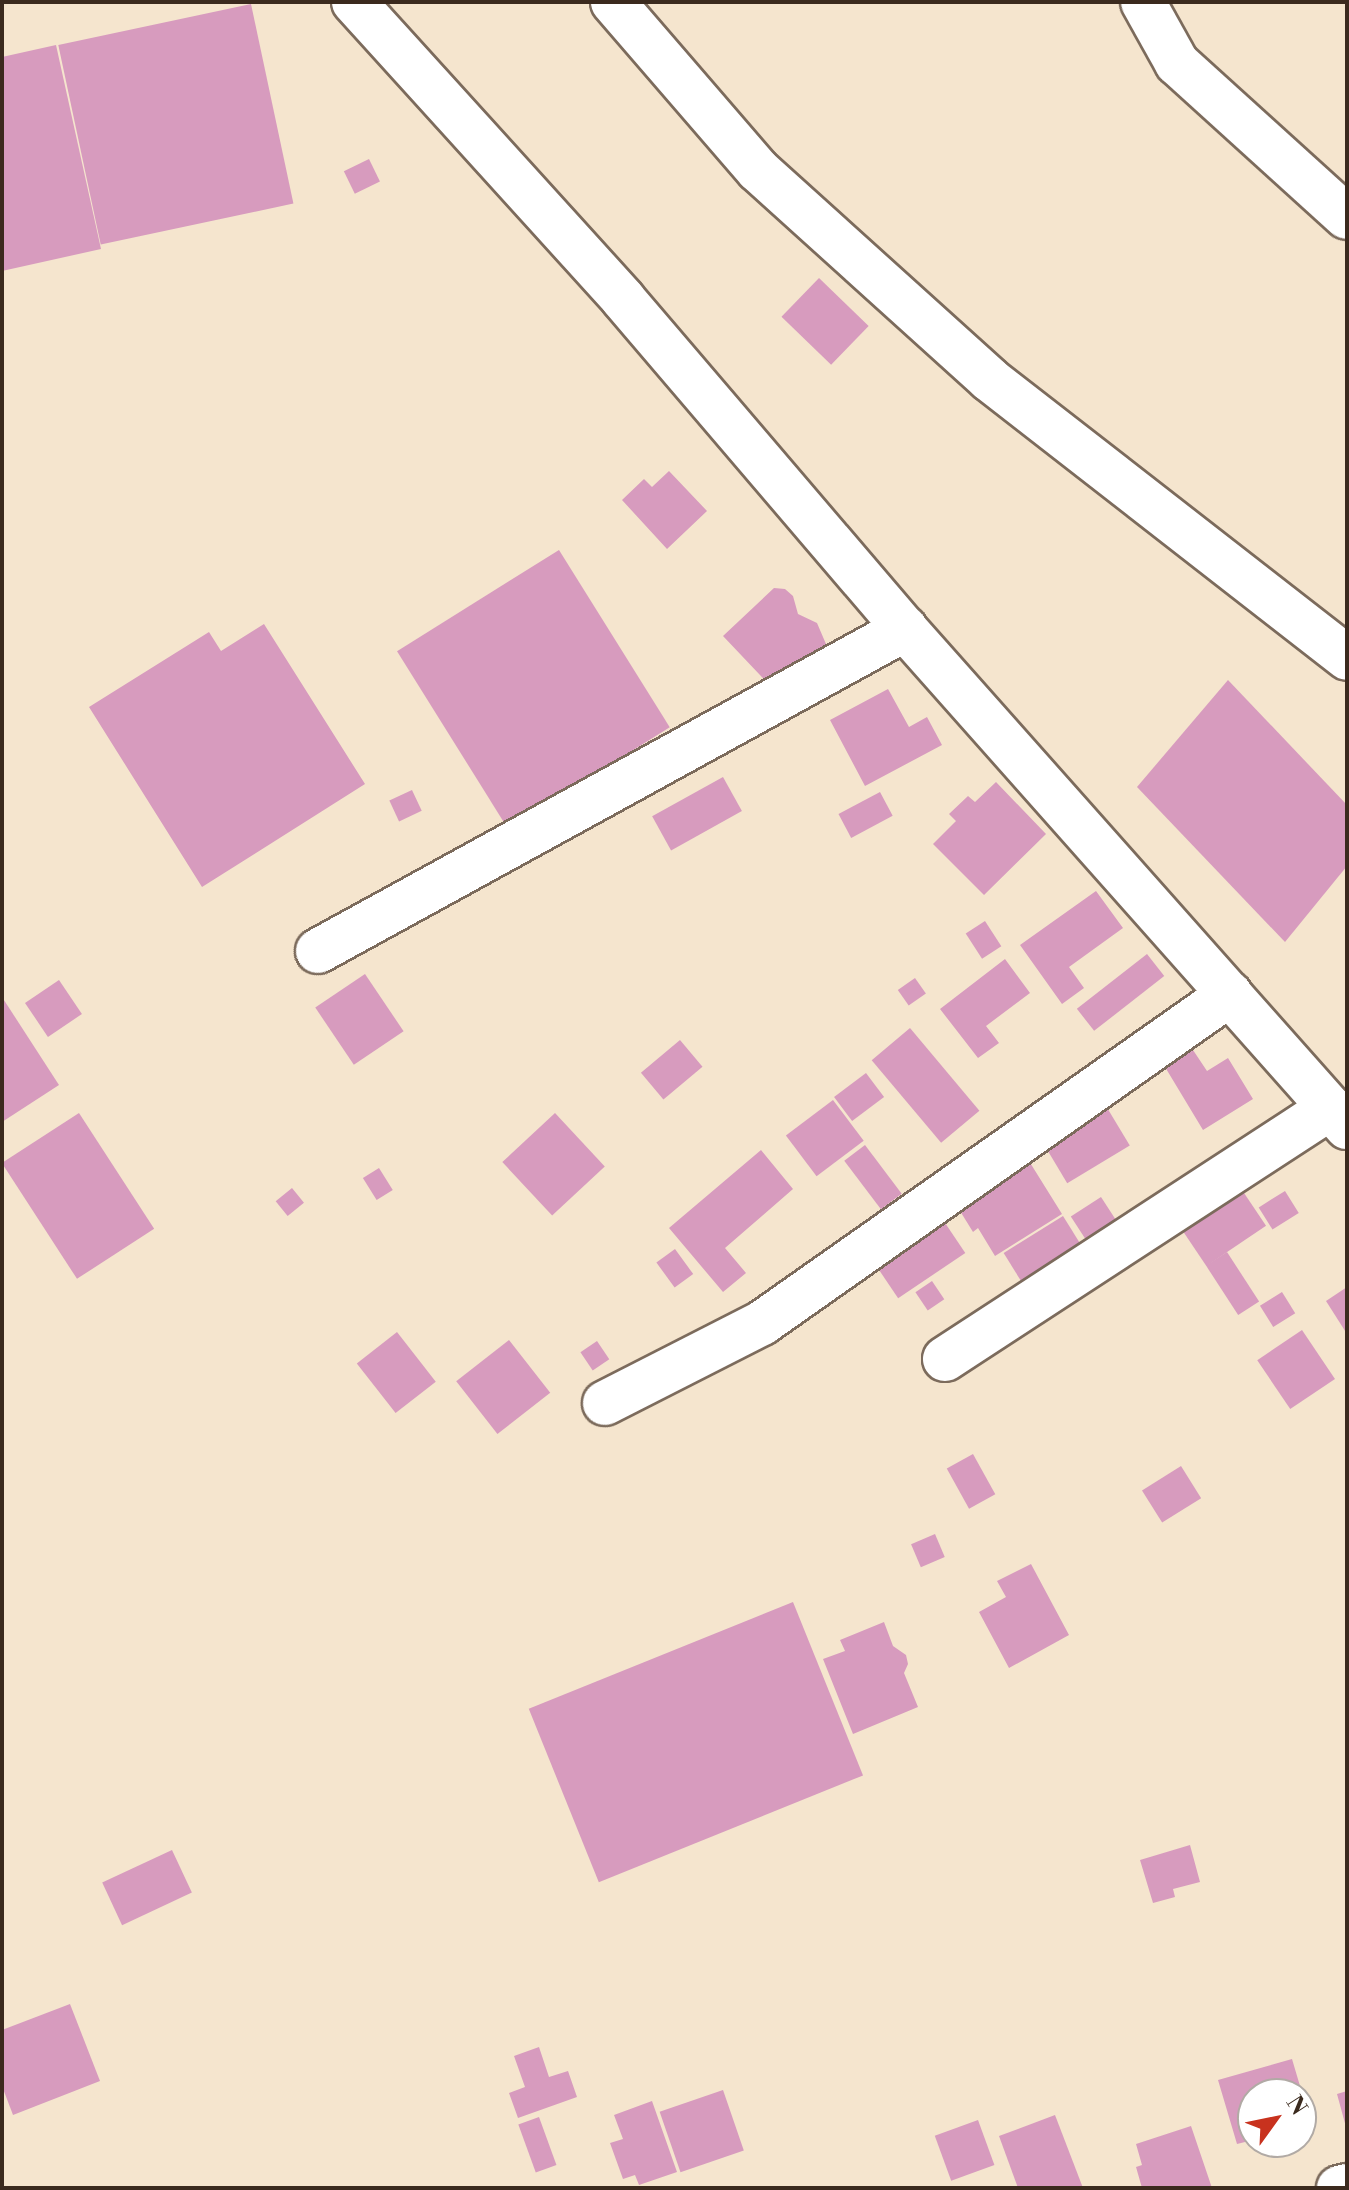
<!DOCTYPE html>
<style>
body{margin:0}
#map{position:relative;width:1349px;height:2190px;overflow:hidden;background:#f5e5ce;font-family:"Libre Bodoni",serif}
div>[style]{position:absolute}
.building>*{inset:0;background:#d79bbe;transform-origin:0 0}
.roads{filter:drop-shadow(2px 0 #7c6b5c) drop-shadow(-2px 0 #7c6b5c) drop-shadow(0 2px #7c6b5c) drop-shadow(0 -2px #7c6b5c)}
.minor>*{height:44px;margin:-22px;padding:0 22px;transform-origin:22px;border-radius:22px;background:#fff}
span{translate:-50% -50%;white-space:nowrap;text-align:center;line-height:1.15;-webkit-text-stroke:8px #fff;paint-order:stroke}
.frame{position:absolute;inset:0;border:4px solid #3b2a1e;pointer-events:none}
.north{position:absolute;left:1237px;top:2078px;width:80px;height:80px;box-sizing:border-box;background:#fff;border:2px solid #b1aaa5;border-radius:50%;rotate:57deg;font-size:22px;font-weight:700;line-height:32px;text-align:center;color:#3b2a1e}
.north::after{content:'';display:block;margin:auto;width:28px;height:36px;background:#c8321e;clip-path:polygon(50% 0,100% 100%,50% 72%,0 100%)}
</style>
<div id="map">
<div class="building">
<div style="left:251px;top:4px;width:204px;height:197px;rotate:78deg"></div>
<div style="clip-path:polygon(56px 45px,101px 249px,2px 271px,2px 57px)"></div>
<div style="left:369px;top:159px;width:25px;height:28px;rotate:64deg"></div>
<div style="left:819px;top:278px;width:69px;height:54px;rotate:44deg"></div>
<div style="clip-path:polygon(669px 471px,707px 511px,667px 549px,622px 500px,644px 479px,652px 487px)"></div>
<div style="left:559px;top:550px;width:209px;height:191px;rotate:58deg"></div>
<div style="clip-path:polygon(774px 588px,785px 589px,793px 596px,798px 614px,817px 623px,826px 644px,775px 691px,723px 636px)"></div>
<div style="clip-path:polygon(264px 624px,365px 784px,202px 887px,89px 707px,209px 632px,221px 651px)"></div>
<div style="clip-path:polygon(1228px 680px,1347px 805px,1347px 866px,1285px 942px,1137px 787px)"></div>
<div style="clip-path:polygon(888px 689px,909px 727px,927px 717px,942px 745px,865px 786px,830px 720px)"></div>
<div style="left:723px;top:777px;width:39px;height:81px;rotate:61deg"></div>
<div style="clip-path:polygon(996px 782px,1046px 834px,984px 895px,933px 844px,956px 821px,949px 814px,968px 796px,975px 802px)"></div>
<div style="left:412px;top:790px;width:23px;height:25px;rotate:65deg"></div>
<div style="left:880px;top:792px;width:27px;height:47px;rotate:62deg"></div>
<div style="clip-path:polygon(1096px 891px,1123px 928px,1069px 967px,1084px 988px,1062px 1004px,1020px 945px)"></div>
<div style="left:985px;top:921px;width:30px;height:23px;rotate:57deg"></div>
<div style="left:1147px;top:954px;width:28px;height:89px;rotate:52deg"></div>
<div style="clip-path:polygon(1005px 959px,1030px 993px,986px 1026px,999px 1043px,978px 1058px,940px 1009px)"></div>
<div style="left:365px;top:974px;width:69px;height:60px;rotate:56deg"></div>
<div style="left:915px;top:978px;width:19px;height:21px;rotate:55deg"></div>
<div style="left:59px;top:980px;width:41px;height:41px;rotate:56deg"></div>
<div style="clip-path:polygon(2px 997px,59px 1085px,2px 1122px)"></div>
<div style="left:910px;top:1028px;width:108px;height:50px;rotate:50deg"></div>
<div style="left:680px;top:1040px;width:35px;height:51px;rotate:50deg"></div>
<div style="clip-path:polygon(1193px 1050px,1207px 1071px,1228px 1058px,1253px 1099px,1203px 1130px,1165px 1067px)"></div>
<div style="left:866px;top:1073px;width:30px;height:40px;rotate:53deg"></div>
<div style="left:833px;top:1100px;width:51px;height:59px;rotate:53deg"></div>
<div style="left:1103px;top:1101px;width:52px;height:73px;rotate:59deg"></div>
<div style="left:79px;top:1113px;width:138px;height:92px;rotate:57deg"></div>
<div style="left:555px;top:1113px;width:73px;height:72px;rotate:47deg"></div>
<div style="left:865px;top:1145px;width:61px;height:26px;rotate:53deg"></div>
<div style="clip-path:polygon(761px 1150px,793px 1189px,725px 1248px,746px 1273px,723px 1292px,669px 1228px)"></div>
<div style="clip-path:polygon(1024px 1153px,1062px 1214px,995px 1256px,978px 1228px,973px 1232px,952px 1198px)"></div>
<div style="left:379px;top:1168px;width:26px;height:19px;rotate:58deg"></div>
<div style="left:292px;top:1188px;width:19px;height:21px;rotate:51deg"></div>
<div style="left:1242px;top:1190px;width:43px;height:72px;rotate:56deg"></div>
<div style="left:1285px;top:1191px;width:26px;height:31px;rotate:58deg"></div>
<div style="left:1101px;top:1197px;width:31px;height:36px;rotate:57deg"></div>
<div style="left:939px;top:1214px;width:47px;height:81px;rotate:56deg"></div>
<div style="left:1063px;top:1216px;width:40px;height:70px;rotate:58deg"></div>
<div style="left:675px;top:1249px;width:31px;height:23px;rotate:54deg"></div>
<div style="left:1227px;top:1252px;width:59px;height:25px;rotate:57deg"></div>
<div style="left:932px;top:1281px;width:22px;height:20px;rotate:56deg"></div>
<div style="clip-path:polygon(1347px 1287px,1347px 1334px,1326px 1301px)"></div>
<div style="left:1282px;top:1292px;width:25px;height:26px;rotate:58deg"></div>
<div style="left:1302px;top:1330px;width:59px;height:54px;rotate:56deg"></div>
<div style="left:397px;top:1332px;width:63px;height:51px;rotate:52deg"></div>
<div style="left:509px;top:1340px;width:67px;height:67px;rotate:52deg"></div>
<div style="left:597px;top:1341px;width:22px;height:20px;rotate:56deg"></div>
<div style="left:973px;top:1454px;width:46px;height:30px;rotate:61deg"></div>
<div style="left:1181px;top:1466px;width:38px;height:46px;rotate:58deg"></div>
<div style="left:935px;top:1534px;width:25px;height:26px;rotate:67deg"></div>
<div style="clip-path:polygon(1031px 1564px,1069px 1635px,1009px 1668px,979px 1612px,1006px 1597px,997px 1581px)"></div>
<div style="left:793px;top:1602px;width:187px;height:285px;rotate:68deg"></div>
<div style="clip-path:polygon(884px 1622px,893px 1646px,906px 1655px,908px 1664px,904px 1673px,918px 1707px,853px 1734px,823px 1659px,845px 1651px,840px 1640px)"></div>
<div style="clip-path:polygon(1190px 1845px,1200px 1882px,1173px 1889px,1175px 1897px,1153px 1903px,1140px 1860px)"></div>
<div style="left:172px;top:1850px;width:47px;height:77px;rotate:65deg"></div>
<div style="clip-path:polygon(70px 2004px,100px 2081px,13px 2115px,2px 2086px,2px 2030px)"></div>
<div style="clip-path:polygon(539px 2047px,549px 2077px,568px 2071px,577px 2097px,518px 2118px,509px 2093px,525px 2087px,514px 2056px)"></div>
<div style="clip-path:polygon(1292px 2059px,1311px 2123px,1301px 2126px,1301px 2094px,1253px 2094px,1253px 2140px,1237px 2144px,1218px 2080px)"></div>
<div style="left:723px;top:2090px;width:64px;height:67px;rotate:71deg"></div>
<div style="clip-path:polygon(1347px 2091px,1347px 2127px,1346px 2127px,1337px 2094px)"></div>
<div style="clip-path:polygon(652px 2101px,677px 2172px,639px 2185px,635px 2175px,623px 2179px,610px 2143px,623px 2139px,614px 2115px)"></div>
<div style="clip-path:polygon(1055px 2115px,1083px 2188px,1018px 2188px,999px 2136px)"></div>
<div style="left:539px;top:2117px;width:51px;height:22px;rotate:70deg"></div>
<div style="left:978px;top:2120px;width:48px;height:46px;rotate:70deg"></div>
<div style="clip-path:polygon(1191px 2126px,1212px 2188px,1142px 2188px,1136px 2167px,1142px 2165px,1136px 2144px)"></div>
</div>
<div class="roads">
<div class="minor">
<div style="left:354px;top:2px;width:401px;rotate:47.8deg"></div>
<div style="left:623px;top:299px;width:434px;rotate:49.5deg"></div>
<div style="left:905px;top:629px;width:666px;rotate:48.41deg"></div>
<div style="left:613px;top:2px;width:222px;rotate:49.2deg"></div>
<div style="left:758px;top:170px;width:312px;rotate:42.1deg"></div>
<div style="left:989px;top:379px;width:454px;rotate:37.9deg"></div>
<div style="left:1143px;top:2px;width:70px;rotate:60.9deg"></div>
<div style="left:1177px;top:63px;width:229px;rotate:42.2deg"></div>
<div style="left:318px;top:951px;width:670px;rotate:-28.75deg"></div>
<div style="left:945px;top:1359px;width:460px;rotate:-33.1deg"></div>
<div style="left:605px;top:1403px;width:176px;rotate:-27deg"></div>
<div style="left:762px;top:1323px;width:572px;rotate:-35.11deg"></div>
<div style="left:1339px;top:2188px;width:8px;rotate:-14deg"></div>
</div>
</div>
<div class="frame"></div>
<div class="north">N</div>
</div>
